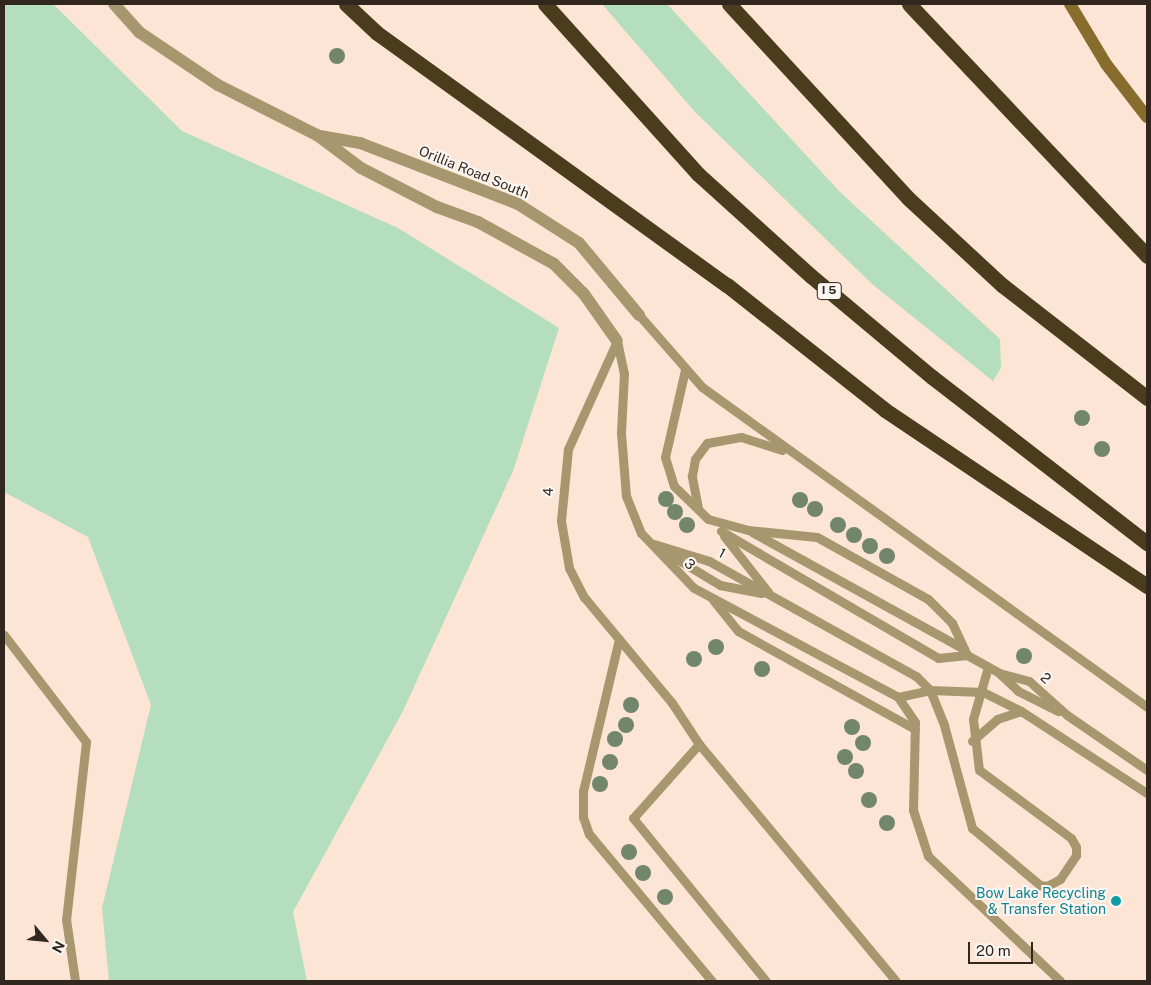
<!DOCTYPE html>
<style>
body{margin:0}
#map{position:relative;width:1151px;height:985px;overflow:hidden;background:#fce5d4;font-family:"Public Sans",sans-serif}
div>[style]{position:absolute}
.green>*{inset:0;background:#b4debd}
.service>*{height:9px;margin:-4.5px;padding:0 4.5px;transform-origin:4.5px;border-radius:4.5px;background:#a8966e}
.minor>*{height:12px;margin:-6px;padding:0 6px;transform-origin:6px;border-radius:6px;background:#a8966e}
.secondary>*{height:12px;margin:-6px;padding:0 6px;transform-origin:6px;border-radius:6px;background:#886c2d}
.motorway>*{height:15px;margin:-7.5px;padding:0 7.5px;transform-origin:7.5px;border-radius:7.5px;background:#4a3c1c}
.trees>*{width:16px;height:16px;margin:-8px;border-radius:50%;background:#72866c}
.dots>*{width:14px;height:14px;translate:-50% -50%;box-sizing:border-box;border:2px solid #fcf6f2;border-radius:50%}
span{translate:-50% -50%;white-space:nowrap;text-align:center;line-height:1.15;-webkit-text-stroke:4px #fcf6f2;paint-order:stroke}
.shield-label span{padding:1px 4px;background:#fcf6f2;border:1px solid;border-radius:4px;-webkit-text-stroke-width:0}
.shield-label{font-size:12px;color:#31271f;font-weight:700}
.street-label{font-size:14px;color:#31271f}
.culture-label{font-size:14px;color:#0d838f}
.right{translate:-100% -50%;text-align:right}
.frame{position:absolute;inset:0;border:5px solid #31271f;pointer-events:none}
.north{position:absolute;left:20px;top:915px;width:50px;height:50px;-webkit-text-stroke:4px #fcf6f2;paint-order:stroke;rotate:118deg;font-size:14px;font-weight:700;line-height:20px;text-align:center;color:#31271f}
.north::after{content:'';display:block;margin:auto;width:18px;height:22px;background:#31271f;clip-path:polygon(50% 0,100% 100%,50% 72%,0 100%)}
.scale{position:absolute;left:968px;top:942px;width:65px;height:22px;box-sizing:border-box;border:2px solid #31271f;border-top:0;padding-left:6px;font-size:15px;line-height:18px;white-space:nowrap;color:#31271f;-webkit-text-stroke:4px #fcf6f2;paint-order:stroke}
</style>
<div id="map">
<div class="green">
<div style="clip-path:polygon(4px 4px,53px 4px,182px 131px,398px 228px,559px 328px,513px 471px,403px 711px,293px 912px,307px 981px,109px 981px,102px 908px,151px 705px,88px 537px,4px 492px)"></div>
<div style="clip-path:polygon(602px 4px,667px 4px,840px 192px,1000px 339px,1001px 368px,993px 381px,872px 284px,695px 112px)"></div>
</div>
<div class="service">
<div style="left:639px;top:315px;width:96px;rotate:48.8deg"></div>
<div style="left:702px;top:387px;width:548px;rotate:35.72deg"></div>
<div style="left:617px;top:341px;width:33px;rotate:78deg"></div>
<div style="left:624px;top:373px;width:60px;rotate:92.9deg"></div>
<div style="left:621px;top:433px;width:63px;rotate:85.5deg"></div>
<div style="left:626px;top:496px;width:40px;rotate:68deg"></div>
<div style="left:641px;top:533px;width:76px;rotate:46.1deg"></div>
<div style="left:694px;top:588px;width:231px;rotate:28.1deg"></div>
<div style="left:898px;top:697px;width:30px;rotate:56deg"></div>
<div style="left:915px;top:722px;width:88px;rotate:91.3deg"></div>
<div style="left:913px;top:810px;width:48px;rotate:71.9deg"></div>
<div style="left:928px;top:856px;width:182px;rotate:43.4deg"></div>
<div style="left:617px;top:341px;width:119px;rotate:114.4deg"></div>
<div style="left:568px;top:449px;width:72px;rotate:95.6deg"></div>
<div style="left:561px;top:521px;width:48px;rotate:80.3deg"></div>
<div style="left:569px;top:568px;width:33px;rotate:63deg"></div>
<div style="left:584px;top:597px;width:138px;rotate:50.3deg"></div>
<div style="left:672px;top:703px;width:49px;rotate:56.6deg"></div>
<div style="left:699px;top:744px;width:308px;rotate:50.3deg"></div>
<div style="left:685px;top:370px;width:89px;rotate:102.9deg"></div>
<div style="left:665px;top:457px;width:30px;rotate:73deg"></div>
<div style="left:674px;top:486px;width:47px;rotate:44.1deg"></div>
<div style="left:708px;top:519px;width:41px;rotate:15.4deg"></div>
<div style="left:748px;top:530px;width:69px;rotate:5.8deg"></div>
<div style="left:817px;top:537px;width:127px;rotate:29.2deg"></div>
<div style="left:928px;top:599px;width:34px;rotate:45deg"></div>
<div style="left:952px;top:623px;width:35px;rotate:65deg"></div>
<div style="left:967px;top:655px;width:37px;rotate:29deg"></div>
<div style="left:999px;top:673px;width:31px;rotate:15deg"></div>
<div style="left:1029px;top:681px;width:51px;rotate:41.8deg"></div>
<div style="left:1067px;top:715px;width:97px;rotate:34.5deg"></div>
<div style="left:698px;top:508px;width:33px;rotate:-101deg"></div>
<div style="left:692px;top:476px;width:17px;rotate:-80deg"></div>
<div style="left:695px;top:459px;width:20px;rotate:-53deg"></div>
<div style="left:707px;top:443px;width:35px;rotate:-10deg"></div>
<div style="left:741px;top:437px;width:43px;rotate:17.6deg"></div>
<div style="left:721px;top:531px;width:251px;rotate:30.3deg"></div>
<div style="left:938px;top:658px;width:29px;rotate:-6deg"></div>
<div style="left:752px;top:532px;width:242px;rotate:28.9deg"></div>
<div style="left:724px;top:536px;width:71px;rotate:51.8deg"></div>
<div style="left:654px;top:544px;width:58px;rotate:17.2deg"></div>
<div style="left:709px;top:561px;width:237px;rotate:29.1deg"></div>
<div style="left:916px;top:676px;width:20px;rotate:45deg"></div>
<div style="left:930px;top:690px;width:38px;rotate:68deg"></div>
<div style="left:944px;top:725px;width:107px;rotate:74.8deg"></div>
<div style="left:972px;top:828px;width:89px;rotate:40deg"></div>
<div style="left:1040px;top:885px;width:7px;rotate:8deg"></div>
<div style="left:1047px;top:886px;width:15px;rotate:-28deg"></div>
<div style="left:1060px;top:879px;width:29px;rotate:-56deg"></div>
<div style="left:1076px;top:855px;width:8px;rotate:-90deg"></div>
<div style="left:1076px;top:847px;width:10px;rotate:-119deg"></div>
<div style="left:1071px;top:838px;width:114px;rotate:-143.5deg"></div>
<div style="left:979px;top:770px;width:51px;rotate:-96.7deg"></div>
<div style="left:973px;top:719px;width:54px;rotate:-73.9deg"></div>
<div style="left:662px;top:550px;width:68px;rotate:31.1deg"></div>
<div style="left:720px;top:585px;width:42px;rotate:11deg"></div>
<div style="left:713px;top:600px;width:40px;rotate:51deg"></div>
<div style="left:738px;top:631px;width:202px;rotate:29deg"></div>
<div style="left:4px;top:635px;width:135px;rotate:52.5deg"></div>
<div style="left:86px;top:742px;width:178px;rotate:96.4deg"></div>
<div style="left:66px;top:919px;width:63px;rotate:81.7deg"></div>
<div style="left:619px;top:639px;width:156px;rotate:103.3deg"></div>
<div style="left:583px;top:791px;width:26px;rotate:90deg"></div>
<div style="left:583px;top:817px;width:18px;rotate:71deg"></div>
<div style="left:589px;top:834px;width:192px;rotate:50.1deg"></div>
<div style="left:1000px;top:674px;width:25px;rotate:43deg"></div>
<div style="left:1018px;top:691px;width:45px;rotate:26.6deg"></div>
<div style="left:898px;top:697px;width:33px;rotate:-12deg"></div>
<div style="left:930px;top:690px;width:53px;rotate:2.2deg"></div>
<div style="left:983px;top:692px;width:42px;rotate:26.6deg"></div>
<div style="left:1021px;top:711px;width:150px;rotate:33.1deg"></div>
<div style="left:972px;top:741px;width:33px;rotate:-41deg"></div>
<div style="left:997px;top:719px;width:25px;rotate:-18deg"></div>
<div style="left:699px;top:744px;width:99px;rotate:131.7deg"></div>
<div style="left:633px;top:818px;width:210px;rotate:50.8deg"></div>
</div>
<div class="minor">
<div style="left:114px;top:4px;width:38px;rotate:48deg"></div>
<div style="left:139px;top:32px;width:95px;rotate:33.9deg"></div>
<div style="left:218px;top:85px;width:111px;rotate:26.8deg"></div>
<div style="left:317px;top:135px;width:55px;rotate:36.9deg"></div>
<div style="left:361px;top:168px;width:85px;rotate:27.2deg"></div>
<div style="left:437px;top:207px;width:44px;rotate:20.1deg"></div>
<div style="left:478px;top:222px;width:87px;rotate:28.9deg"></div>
<div style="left:554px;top:264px;width:42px;rotate:45deg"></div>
<div style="left:584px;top:294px;width:57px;rotate:54.9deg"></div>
<div style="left:320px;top:136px;width:41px;rotate:9.9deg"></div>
<div style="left:360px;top:143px;width:169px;rotate:21.1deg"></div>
<div style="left:518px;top:204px;width:72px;rotate:32.6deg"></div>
<div style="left:579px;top:243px;width:94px;rotate:50.2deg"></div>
</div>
<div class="secondary">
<div style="left:1070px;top:4px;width:70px;rotate:59deg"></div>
<div style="left:1106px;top:64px;width:67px;rotate:52.3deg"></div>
</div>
<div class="motorway">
<div style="left:346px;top:4px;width:42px;rotate:43.1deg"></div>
<div style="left:377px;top:33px;width:431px;rotate:35.8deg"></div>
<div style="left:727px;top:285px;width:201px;rotate:38.3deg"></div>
<div style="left:885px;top:410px;width:316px;rotate:33.9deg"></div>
<div style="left:545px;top:4px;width:229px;rotate:48deg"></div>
<div style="left:698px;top:174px;width:152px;rotate:42.1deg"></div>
<div style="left:811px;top:276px;width:158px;rotate:39.9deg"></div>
<div style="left:932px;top:377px;width:272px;rotate:37.7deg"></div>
<div style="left:729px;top:4px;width:265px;rotate:47.3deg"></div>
<div style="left:909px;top:199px;width:127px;rotate:42.8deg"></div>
<div style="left:1002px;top:285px;width:184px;rotate:37.9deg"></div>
<div style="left:909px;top:4px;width:347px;rotate:46.6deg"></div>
</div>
<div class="trees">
<div style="left:337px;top:56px"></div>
<div style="left:1082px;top:418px"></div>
<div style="left:1102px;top:449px"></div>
<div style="left:666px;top:499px"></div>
<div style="left:800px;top:500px"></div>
<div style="left:815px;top:509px"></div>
<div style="left:675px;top:512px"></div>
<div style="left:687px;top:525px"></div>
<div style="left:838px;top:525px"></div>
<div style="left:854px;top:535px"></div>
<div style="left:870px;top:546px"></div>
<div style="left:887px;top:556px"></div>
<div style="left:716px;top:647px"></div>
<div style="left:1024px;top:656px"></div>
<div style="left:694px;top:659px"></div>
<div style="left:762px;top:669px"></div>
<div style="left:631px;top:705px"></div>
<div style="left:626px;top:725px"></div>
<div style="left:852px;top:727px"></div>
<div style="left:615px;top:739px"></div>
<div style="left:863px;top:743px"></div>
<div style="left:845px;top:757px"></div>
<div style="left:610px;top:762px"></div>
<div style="left:856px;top:771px"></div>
<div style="left:600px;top:784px"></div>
<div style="left:869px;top:800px"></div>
<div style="left:887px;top:823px"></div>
<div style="left:629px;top:852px"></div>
<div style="left:643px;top:873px"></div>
<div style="left:665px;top:897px"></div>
</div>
<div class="dots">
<div style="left:1116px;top:901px;background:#0f9aa8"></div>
</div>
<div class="shield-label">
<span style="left:829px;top:291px">I 5</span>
</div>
<div class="street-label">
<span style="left:474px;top:172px;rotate:22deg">Orillia Road South</span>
<span style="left:548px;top:492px;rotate:-88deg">4</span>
<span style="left:722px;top:553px;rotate:28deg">1</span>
<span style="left:690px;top:564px;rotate:46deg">3</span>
<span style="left:1046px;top:678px;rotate:41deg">2</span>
</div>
<div class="culture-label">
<span class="right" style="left:1106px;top:901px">Bow Lake Recycling<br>&amp; Transfer Station</span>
</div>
<div class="frame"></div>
<div class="north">N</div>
<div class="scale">20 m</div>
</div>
